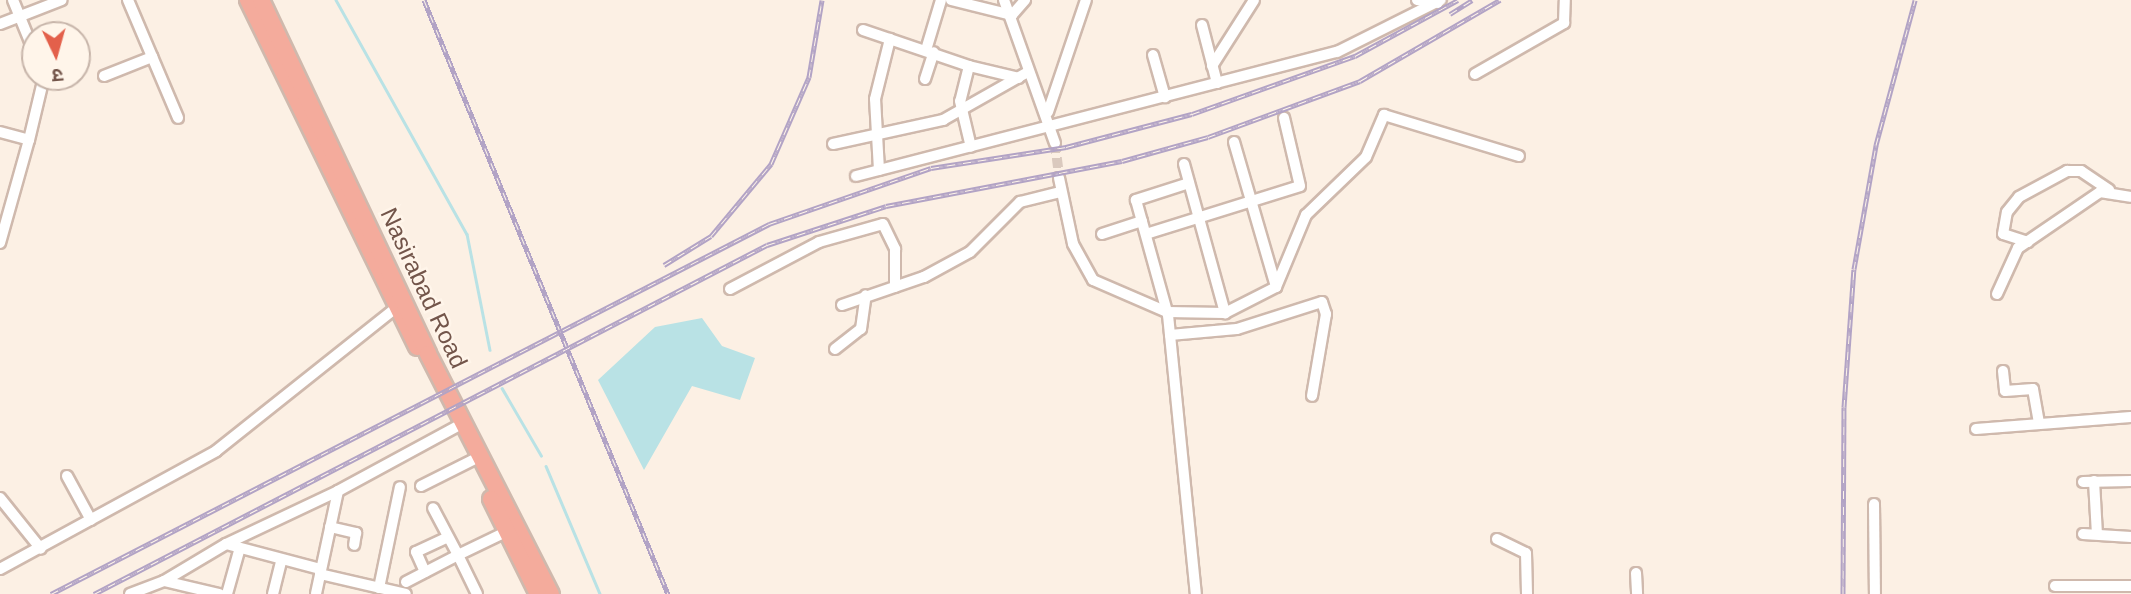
<!DOCTYPE html>
<meta charset="utf-8">
<style>
body{margin:0}
#map{position:relative;width:2131px;height:594px;overflow:hidden;background:#fcf0e4;font-family:Helvetica,"Noto Sans Devanagari",sans-serif}
div>[style]{position:absolute}
.water>*{inset:0;background:#b9e2e5}
.stream>*{height:2.5px;margin:-1.25px;padding:0 1.25px;transform-origin:1.25px;border-radius:1.25px;background:#b9e2e5}
.minor-tunnel>*{height:10px;margin-top:-5px;transform-origin:0;background:repeating-linear-gradient(90deg,#dac9be 0 10px,transparent 0 15px)}
.roads{filter:drop-shadow(2px 0 #cfb9ad) drop-shadow(-2px 0 #cfb9ad) drop-shadow(0 2px #cfb9ad) drop-shadow(0 -2px #cfb9ad)}
.minor>*{height:10px;margin:-5px;padding:0 5px;transform-origin:5px;border-radius:5px;background:#fff}
.highway>*{height:16px;margin:-8px;padding:0 8px;transform-origin:8px;border-radius:8px;background:#f4ab9c}
.rail>*{height:5px;margin-top:-2.5px;transform-origin:0;background:repeating-linear-gradient(90deg,#fff5ea 0 8px,#b2a3c5 0 16px);box-sizing:border-box;border-block:2px solid #b2a3c5}
span{translate:-50% -50%;white-space:nowrap;text-align:center;line-height:1.15;-webkit-text-stroke:5px #fff5ea;paint-order:stroke}
.street-label{font-size:24px;color:#73554a}
.north{position:absolute;left:21px;top:21px;width:70px;height:70px;box-sizing:border-box;background:#fff5ea;border:2px solid #c7b5aa;border-radius:50%;rotate:175deg;font-size:19px;font-weight:700;line-height:28px;text-align:center;color:#73554a}
.north::after{content:'';display:block;margin:auto;width:24px;height:32px;background:#e3604b;clip-path:polygon(50% 0,100% 100%,50% 72%,0 100%)}
</style>
<div id="map">
<div class="water">
<div style="clip-path:polygon(702px 318px,722px 346px,755px 358px,740px 400px,692px 386px,644px 470px,598px 380px,655px 327px)"></div>
</div>
<div class="stream">
<div style="left:336px;top:0;width:268px;rotate:60.8deg"></div>
<div style="left:467px;top:234px;width:118px;rotate:78.8deg"></div>
<div style="left:502px;top:388px;width:78px;rotate:59.8deg"></div>
<div style="left:546px;top:466px;width:139px;rotate:67.1deg"></div>
</div>
<div class="minor-tunnel">
<div style="left:1055px;top:143px;width:35px;rotate:83deg"></div>
</div>
<div class="roads">
<div class="minor">
<div style="left:13px;top:0;width:58px;rotate:67.8deg"></div>
<div style="left:128px;top:0;width:128px;rotate:67deg"></div>
<div style="left:951px;top:0;width:63px;rotate:13.8deg"></div>
<div style="left:1012px;top:15px;width:20px;rotate:-49deg"></div>
<div style="left:1004px;top:0;width:152px;rotate:70.4deg"></div>
<div style="left:1417px;top:0;width:21px;rotate:8deg"></div>
<div style="left:0;top:24px;width:66px;rotate:-21.2deg"></div>
<div style="left:1202px;top:25px;width:60px;rotate:75.5deg"></div>
<div style="left:863px;top:30px;width:112px;rotate:18.8deg"></div>
<div style="left:969px;top:66px;width:36px;rotate:104deg"></div>
<div style="left:960px;top:101px;width:47px;rotate:76.6deg"></div>
<div style="left:926px;top:50px;width:52px;rotate:-73.3deg"></div>
<div style="left:1153px;top:55px;width:44px;rotate:74.1deg"></div>
<div style="left:969px;top:66px;width:51px;rotate:13.5deg"></div>
<div style="left:1212px;top:66px;width:78px;rotate:-57.5deg"></div>
<div style="left:1475px;top:74px;width:103px;rotate:-29.8deg"></div>
<div style="left:1564px;top:23px;width:23px;rotate:-88deg"></div>
<div style="left:104px;top:76px;width:52px;rotate:-21.6deg"></div>
<div style="left:925px;top:79px;width:28px;rotate:-72deg"></div>
<div style="left:1048px;top:112px;width:118px;rotate:-71.3deg"></div>
<div style="left:0;top:132px;width:30px;rotate:15deg"></div>
<div style="left:29px;top:140px;width:65px;rotate:-76.6deg"></div>
<div style="left:1234px;top:142px;width:151px;rotate:73.8deg"></div>
<div style="left:833px;top:144px;width:113px;rotate:-12.3deg"></div>
<div style="left:943px;top:120px;width:98px;rotate:-29.5deg"></div>
<div style="left:1184px;top:164px;width:155px;rotate:74.6deg"></div>
<div style="left:879px;top:170px;width:71px;rotate:-93.2deg"></div>
<div style="left:875px;top:99px;width:62px;rotate:-76deg"></div>
<div style="left:856px;top:176px;width:497px;rotate:-14.5deg"></div>
<div style="left:1337px;top:52px;width:116px;rotate:-26.6deg"></div>
<div style="left:1059px;top:178px;width:67px;rotate:78deg"></div>
<div style="left:1073px;top:244px;width:41px;rotate:60.9deg"></div>
<div style="left:1093px;top:280px;width:81px;rotate:23.4deg"></div>
<div style="left:1167px;top:312px;width:58px;rotate:1deg"></div>
<div style="left:1225px;top:313px;width:57px;rotate:-27deg"></div>
<div style="left:1276px;top:287px;width:78px;rotate:-67.4deg"></div>
<div style="left:1306px;top:215px;width:83px;rotate:-44deg"></div>
<div style="left:1366px;top:157px;width:46px;rotate:-66.8deg"></div>
<div style="left:1384px;top:115px;width:141px;rotate:16.9deg"></div>
<div style="left:1189px;top:183px;width:56px;rotate:162.2deg"></div>
<div style="left:1136px;top:200px;width:119px;rotate:74.5deg"></div>
<div style="left:1168px;top:315px;width:280px;rotate:84.3deg"></div>
<div style="left:1102px;top:234px;width:42px;rotate:-18deg"></div>
<div style="left:1146px;top:234px;width:161px;rotate:-17.3deg"></div>
<div style="left:1300px;top:186px;width:70px;rotate:-103.2deg"></div>
<div style="left:2028px;top:242px;width:26px;rotate:-162deg"></div>
<div style="left:2003px;top:234px;width:22px;rotate:-80deg"></div>
<div style="left:2007px;top:212px;width:19px;rotate:-51deg"></div>
<div style="left:2019px;top:197px;width:55px;rotate:-28.4deg"></div>
<div style="left:2067px;top:171px;width:14px"></div>
<div style="left:2081px;top:171px;width:34px;rotate:34deg"></div>
<div style="left:0;top:243px;width:107px;rotate:-74.3deg"></div>
<div style="left:730px;top:289px;width:101px;rotate:-27.8deg"></div>
<div style="left:819px;top:242px;width:66px;rotate:-15.7deg"></div>
<div style="left:883px;top:224px;width:28px;rotate:64deg"></div>
<div style="left:895px;top:249px;width:38px;rotate:90deg"></div>
<div style="left:1997px;top:294px;width:51px;rotate:-65.5deg"></div>
<div style="left:2018px;top:248px;width:99px;rotate:-34.3deg"></div>
<div style="left:2100px;top:192px;width:31px;rotate:9deg"></div>
<div style="left:842px;top:305px;width:87px;rotate:-18.9deg"></div>
<div style="left:924px;top:277px;width:52px;rotate:-28.5deg"></div>
<div style="left:970px;top:252px;width:71px;rotate:-45deg"></div>
<div style="left:1020px;top:202px;width:41px;rotate:-14deg"></div>
<div style="left:1170px;top:335px;width:67px;rotate:-5.1deg"></div>
<div style="left:1237px;top:329px;width:89px;rotate:-17.6deg"></div>
<div style="left:1322px;top:302px;width:13px;rotate:72deg"></div>
<div style="left:1326px;top:314px;width:83px;rotate:99.7deg"></div>
<div style="left:835px;top:349px;width:33px;rotate:-38deg"></div>
<div style="left:861px;top:329px;width:34px;rotate:-82deg"></div>
<div style="left:2003px;top:371px;width:20px;rotate:84deg"></div>
<div style="left:2005px;top:391px;width:28px;rotate:-4deg"></div>
<div style="left:2033px;top:389px;width:34px;rotate:80deg"></div>
<div style="left:1976px;top:429px;width:155px;rotate:-4.4deg"></div>
<div style="left:67px;top:476px;width:50px;rotate:61.4deg"></div>
<div style="left:2094px;top:481px;width:53px;rotate:86.8deg"></div>
<div style="left:2083px;top:482px;width:48px;rotate:-1.2deg"></div>
<div style="left:421px;top:486px;width:58px;rotate:-26.6deg"></div>
<div style="left:338px;top:491px;width:145px;rotate:-28.5deg"></div>
<div style="left:0;top:498px;width:65px;rotate:51.2deg"></div>
<div style="left:1874px;top:504px;width:90px;rotate:89.4deg"></div>
<div style="left:330px;top:527px;width:27px;rotate:13deg"></div>
<div style="left:356px;top:533px;width:12px;rotate:99deg"></div>
<div style="left:2083px;top:534px;width:48px;rotate:3.6deg"></div>
<div style="left:1497px;top:539px;width:32px;rotate:26deg"></div>
<div style="left:1526px;top:553px;width:41px;rotate:88.6deg"></div>
<div style="left:226px;top:544px;width:124px;rotate:-25.3deg"></div>
<div style="left:338px;top:491px;width:105px;rotate:102.1deg"></div>
<div style="left:0;top:569px;width:246px;rotate:-28.6deg"></div>
<div style="left:216px;top:451px;width:238px;rotate:-38.5deg"></div>
<div style="left:425px;top:572px;width:22px;rotate:-114deg"></div>
<div style="left:416px;top:552px;width:35px;rotate:-25deg"></div>
<div style="left:1636px;top:573px;width:21px;rotate:87deg"></div>
<div style="left:320px;top:574px;width:88px;rotate:13.1deg"></div>
<div style="left:164px;top:581px;width:72px;rotate:-30.8deg"></div>
<div style="left:226px;top:544px;width:97px;rotate:14.9deg"></div>
<div style="left:406px;top:582px;width:59px;rotate:-27.4deg"></div>
<div style="left:458px;top:555px;width:53px;rotate:-118deg"></div>
<div style="left:2055px;top:586px;width:76px"></div>
<div style="left:379px;top:588px;width:103px;rotate:-78.3deg"></div>
<div style="left:130px;top:594px;width:36px;rotate:-21deg"></div>
<div style="left:164px;top:581px;width:57px;rotate:13.3deg"></div>
<div style="left:227px;top:594px;width:45px;rotate:-74.4deg"></div>
<div style="left:273px;top:594px;width:33px;rotate:-76deg"></div>
<div style="left:477px;top:594px;width:43px;rotate:-116deg"></div>
<div style="left:458px;top:555px;width:53px;rotate:-25.6deg"></div>
</div>
<div class="highway">
<div style="left:248px;top:0;width:386px;rotate:64deg"></div>
<div style="left:261px;top:0;width:391px;rotate:64.7deg"></div>
<div style="left:428px;top:354px;width:270px;rotate:62.9deg"></div>
<div style="left:491px;top:499px;width:106px;rotate:63.7deg"></div>
</div>
</div>
<div class="rail">
<div style="left:424px;top:0;width:642px;rotate:67.67deg"></div>
<div style="left:1450px;top:14px;width:26px;rotate:-32deg"></div>
<div style="left:664px;top:265px;width:55px;rotate:-31.7deg"></div>
<div style="left:711px;top:236px;width:94px;rotate:-50.2deg"></div>
<div style="left:771px;top:164px;width:95px;rotate:-66.4deg"></div>
<div style="left:809px;top:77px;width:78px;rotate:-80.4deg"></div>
<div style="left:51px;top:594px;width:808px;rotate:-27.26deg"></div>
<div style="left:769px;top:224px;width:171px;rotate:-19.1deg"></div>
<div style="left:931px;top:168px;width:137px;rotate:-8.8deg"></div>
<div style="left:1066px;top:147px;width:130px;rotate:-14.7deg"></div>
<div style="left:1192px;top:114px;width:173px;rotate:-19.6deg"></div>
<div style="left:1355px;top:56px;width:117px;rotate:-28.5deg"></div>
<div style="left:94px;top:594px;width:758px;rotate:-27.41deg"></div>
<div style="left:767px;top:245px;width:125px;rotate:-18.1deg"></div>
<div style="left:886px;top:206px;width:240px;rotate:-10.8deg"></div>
<div style="left:1122px;top:161px;width:89px;rotate:-15.6deg"></div>
<div style="left:1208px;top:137px;width:162px;rotate:-20.2deg"></div>
<div style="left:1360px;top:81px;width:162px;rotate:-30.1deg"></div>
<div style="left:1843px;top:594px;width:187px;rotate:-89.7deg"></div>
<div style="left:1844px;top:407px;width:138px;rotate:-85.9deg"></div>
<div style="left:1854px;top:269px;width:126px;rotate:-79.9deg"></div>
<div style="left:1876px;top:145px;width:150px;rotate:-74.9deg"></div>
</div>
<div class="street-label">
<span style="left:424px;top:288px;rotate:65deg">Nasirabad Road</span>
</div>
<div class="north">उ</div>
</div>
